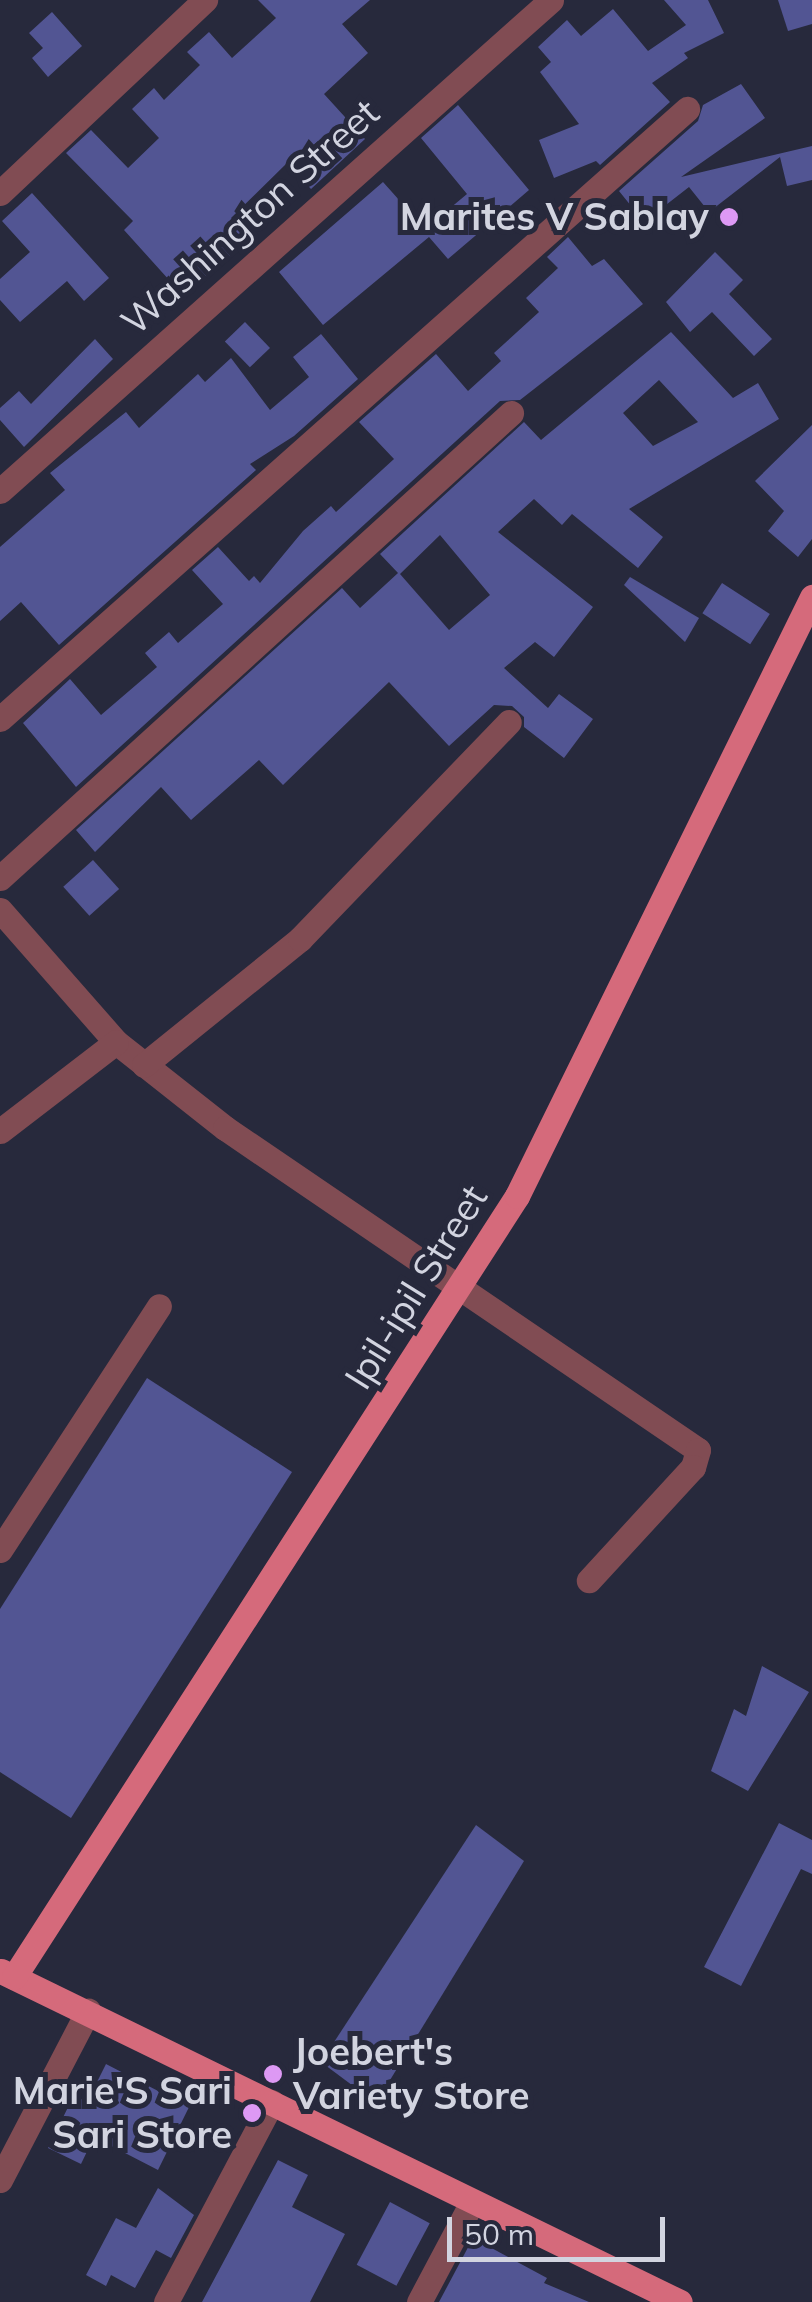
<!DOCTYPE html>
<style>
body{margin:0}
#map{position:relative;width:812px;height:2302px;overflow:hidden;background:#27293c;font-family:Mulish,sans-serif}
div>[style]{position:absolute}
.building>*{inset:0;background:#525593;transform-origin:0 0}
.minor>*{height:25px;margin:-12.5px;padding:0 12.5px;transform-origin:12.5px;border-radius:12.5px;background:#814c53}
.major>*{height:25px;margin:-12.5px;padding:0 12.5px;transform-origin:12.5px;border-radius:12.5px;background:#d56a7b}
.dots>*{width:28px;height:28px;translate:-50% -50%;box-sizing:border-box;border:5px solid #27293c;border-radius:50%}
span{translate:-50% -50%;white-space:nowrap;text-align:center;line-height:1.15;-webkit-text-stroke:10px #27293c;paint-order:stroke}
.street-label{font-size:38px;color:#d2d4e0}
.poi-label{font-size:38px;color:#d2d4e0;font-weight:700}
.right{translate:-100% -50%;text-align:right}
.left{translate:0 -50%;text-align:left}
.scale{position:absolute;left:447px;top:2217px;width:218px;height:45px;box-sizing:border-box;border:5px solid #d2d4e0;border-top:0;padding-left:12px;font-size:30px;line-height:35px;white-space:nowrap;color:#d2d4e0;-webkit-text-stroke:8px #27293c;paint-order:stroke}
</style>
<div id="map">
<div class="building">
<div style="clip-path:polygon(258px 0,370px 0,342px 24px,368px 53px,324px 94px,365px 139px,311px 189px,287px 163px,231px 218px,250px 240px,190px 290px,185px 285px,179px 291px,124px 230px,133px 221px,66px 153px,91px 130px,128px 168px,159px 138px,132px 109px,154px 88px,164px 100px,200px 65px,187px 52px,209px 32px,232px 58px,276px 18px)"></div>
<div style="clip-path:polygon(664px 0,708px 0,724px 33px,684px 53px,688px 58px,652px 83px,670px 102px,600px 165px,596px 161px,554px 178px,539px 140px,579px 124px,540px 72px,551px 62px,538px 47px,567px 20px,581px 36px,613px 9px,648px 51px,686px 25px)"></div>
<div style="clip-path:polygon(778px 0,812px 0,812px 24px,788px 31px)"></div>
<div style="clip-path:polygon(52px 12px,82px 46px,48px 77px,32px 58px,43px 48px,29px 33px)"></div>
<div style="clip-path:polygon(741px 84px,765px 118px,681px 177px,812px 146px,812px 180px,787px 186px,780px 157px,709px 212px,689px 187px,644px 222px,619px 191px,698px 121px,703px 105px)"></div>
<div style="clip-path:polygon(458px 105px,529px 190px,448px 259px,429px 237px,323px 325px,279px 272px,383px 182px,425px 229px,467px 194px,421px 138px)"></div>
<div style="clip-path:polygon(32px 193px,109px 278px,84px 301px,67px 281px,20px 322px,0 300px,0 279px,30px 252px,2px 221px)"></div>
<div style="clip-path:polygon(568px 237px,592px 266px,604px 259px,643px 304px,520px 400px,500px 401px,76px 787px,23px 723px,70px 679px,101px 715px,157px 667px,145px 653px,169px 632px,178px 643px,223px 604px,192px 570px,218px 547px,249px 581px,254px 576px,260px 583px,303px 531px,331px 506px,336px 512px,394px 459px,359px 422px,436px 354px,468px 391px,501px 361px,494px 353px,539px 312px,526px 298px,558px 268px,547px 257px)"></div>
<div style="clip-path:polygon(715px 252px,743px 280px,729px 294px,772px 339px,754px 356px,712px 312px,690px 332px,666px 302px)"></div>
<div style="left:245px;top:322px;width:36px;height:28px;rotate:46deg"></div>
<div style="clip-path:polygon(evenodd,671px 332px,733px 398px,758px 383px,779px 419px,629px 509px,663px 537px,638px 568px,572px 514px,562px 525px,534px 499px,498px 532px,593px 607px,554px 657px,535px 642px,504px 668px,548px 708px,559px 694px,593px 719px,564px 758px,524px 727px,524px 717px,512px 706px,494px 705px,449px 746px,389px 682px,283px 785px,259px 760px,191px 820px,161px 787px,95px 852px,76px 830px,342px 588px,360px 608px,398px 573px,380px 554px,524px 422px,541px 440px,671px 332px,659px 380px,698px 422px,653px 446px,623px 413px,659px 380px,671px 332px,440px 535px,490px 595px,449px 630px,400px 574px,440px 535px)"></div>
<div style="clip-path:polygon(321px 334px,358px 379px,294px 436px,250px 464px,256px 470px,59px 645px,21px 602px,0 621px,0 547px,65px 490px,50px 473px,126px 412px,139px 428px,198px 374px,205px 382px,231px 358px,270px 410px,309px 377px,293px 357px)"></div>
<div style="clip-path:polygon(95px 339px,113px 359px,24px 447px,0 420px,0 408px,19px 391px,31px 404px)"></div>
<div style="clip-path:polygon(812px 425px,812px 539px,798px 557px,768px 531px,784px 511px,755px 481px)"></div>
<div style="clip-path:polygon(630px 577px,699px 618px,685px 642px,624px 585px)"></div>
<div style="left:722px;top:583px;width:57px;height:36px;rotate:33deg"></div>
<div style="left:93px;top:860px;width:39px;height:40px;rotate:48deg"></div>
<div style="clip-path:polygon(147px 1378px,292px 1472px,71px 1818px,0 1772px,0 1609px)"></div>
<div style="clip-path:polygon(762px 1666px,809px 1692px,748px 1791px,711px 1771px,734px 1709px,746px 1716px)"></div>
<div style="clip-path:polygon(779px 1823px,812px 1840px,812px 1874px,801px 1869px,741px 1986px,704px 1967px)"></div>
<div style="clip-path:polygon(476px 1825px,524px 1861px,376px 2103px,321px 2062px)"></div>
<div style="clip-path:polygon(106px 2064px,162px 2093px,193px 2099px,158px 2170px,94px 2137px,81px 2164px,48px 2148px,74px 2095px,87px 2102px)"></div>
<div style="clip-path:polygon(278px 2160px,308px 2175px,292px 2207px,345px 2234px,310px 2302px,202px 2302px)"></div>
<div style="clip-path:polygon(158px 2188px,194px 2215px,171px 2258px,156px 2250px,135px 2288px,111px 2275px,106px 2286px,86px 2275px,116px 2218px,136px 2228px)"></div>
<div style="left:390px;top:2202px;width:45px;height:71px;rotate:28deg"></div>
<div style="clip-path:polygon(473px 2238px,547px 2278px,544px 2283px,589px 2302px,439px 2302px)"></div>
</div>
<div class="minor">
<div style="left:0;top:193px;width:282px;rotate:-43.3deg"></div>
<div style="left:0;top:491px;width:738px;rotate:-41.7deg"></div>
<div style="left:0;top:719px;width:919px;rotate:-41.6deg"></div>
<div style="left:0;top:878px;width:691px;rotate:-42.3deg"></div>
<div style="left:0;top:910px;width:176px;rotate:48.7deg"></div>
<div style="left:116px;top:1042px;width:139px;rotate:38.3deg"></div>
<div style="left:225px;top:1128px;width:572px;rotate:34.25deg"></div>
<div style="left:698px;top:1450px;width:18px;rotate:106deg"></div>
<div style="left:693px;top:1467px;width:154px;rotate:132.6deg"></div>
<div style="left:144px;top:1065px;width:201px;rotate:-38.9deg"></div>
<div style="left:300px;top:939px;width:301px;rotate:-46.1deg"></div>
<div style="left:0;top:1131px;width:146px;rotate:-37.5deg"></div>
<div style="left:0;top:1550px;width:291px;rotate:-56.9deg"></div>
<div style="left:0;top:2180px;width:191px;rotate:-62.5deg"></div>
<div style="left:166px;top:2302px;width:226px;rotate:-62.1deg"></div>
<div style="left:419px;top:2302px;width:111px;rotate:-62deg"></div>
</div>
<div class="major">
<div style="left:1px;top:1971px;width:755px;rotate:25.99deg"></div>
<div style="left:14px;top:1977px;width:929px;rotate:-57.22deg"></div>
<div style="left:517px;top:1196px;width:668px;rotate:-63.78deg"></div>
</div>
<div class="dots">
<div style="left:729px;top:217px;background:#dd99f4"></div>
<div style="left:273px;top:2074px;background:#dd99f4"></div>
<div style="left:252px;top:2113px;background:#dd99f4"></div>
</div>
<div class="street-label">
<span style="left:250px;top:217px;rotate:-42deg">Washington Street</span>
<span style="left:416px;top:1287px;rotate:-58deg">Ipil-ipil Street</span>
</div>
<div class="poi-label">
<span class="right" style="left:709px;top:217px">Marites V Sablay</span>
<span class="left" style="left:293px;top:2074px">Joebert's<br>Variety Store</span>
<span class="right" style="left:232px;top:2113px">Marie'S Sari<br>Sari Store</span>
</div>
<div class="scale">50 m</div>
</div>
